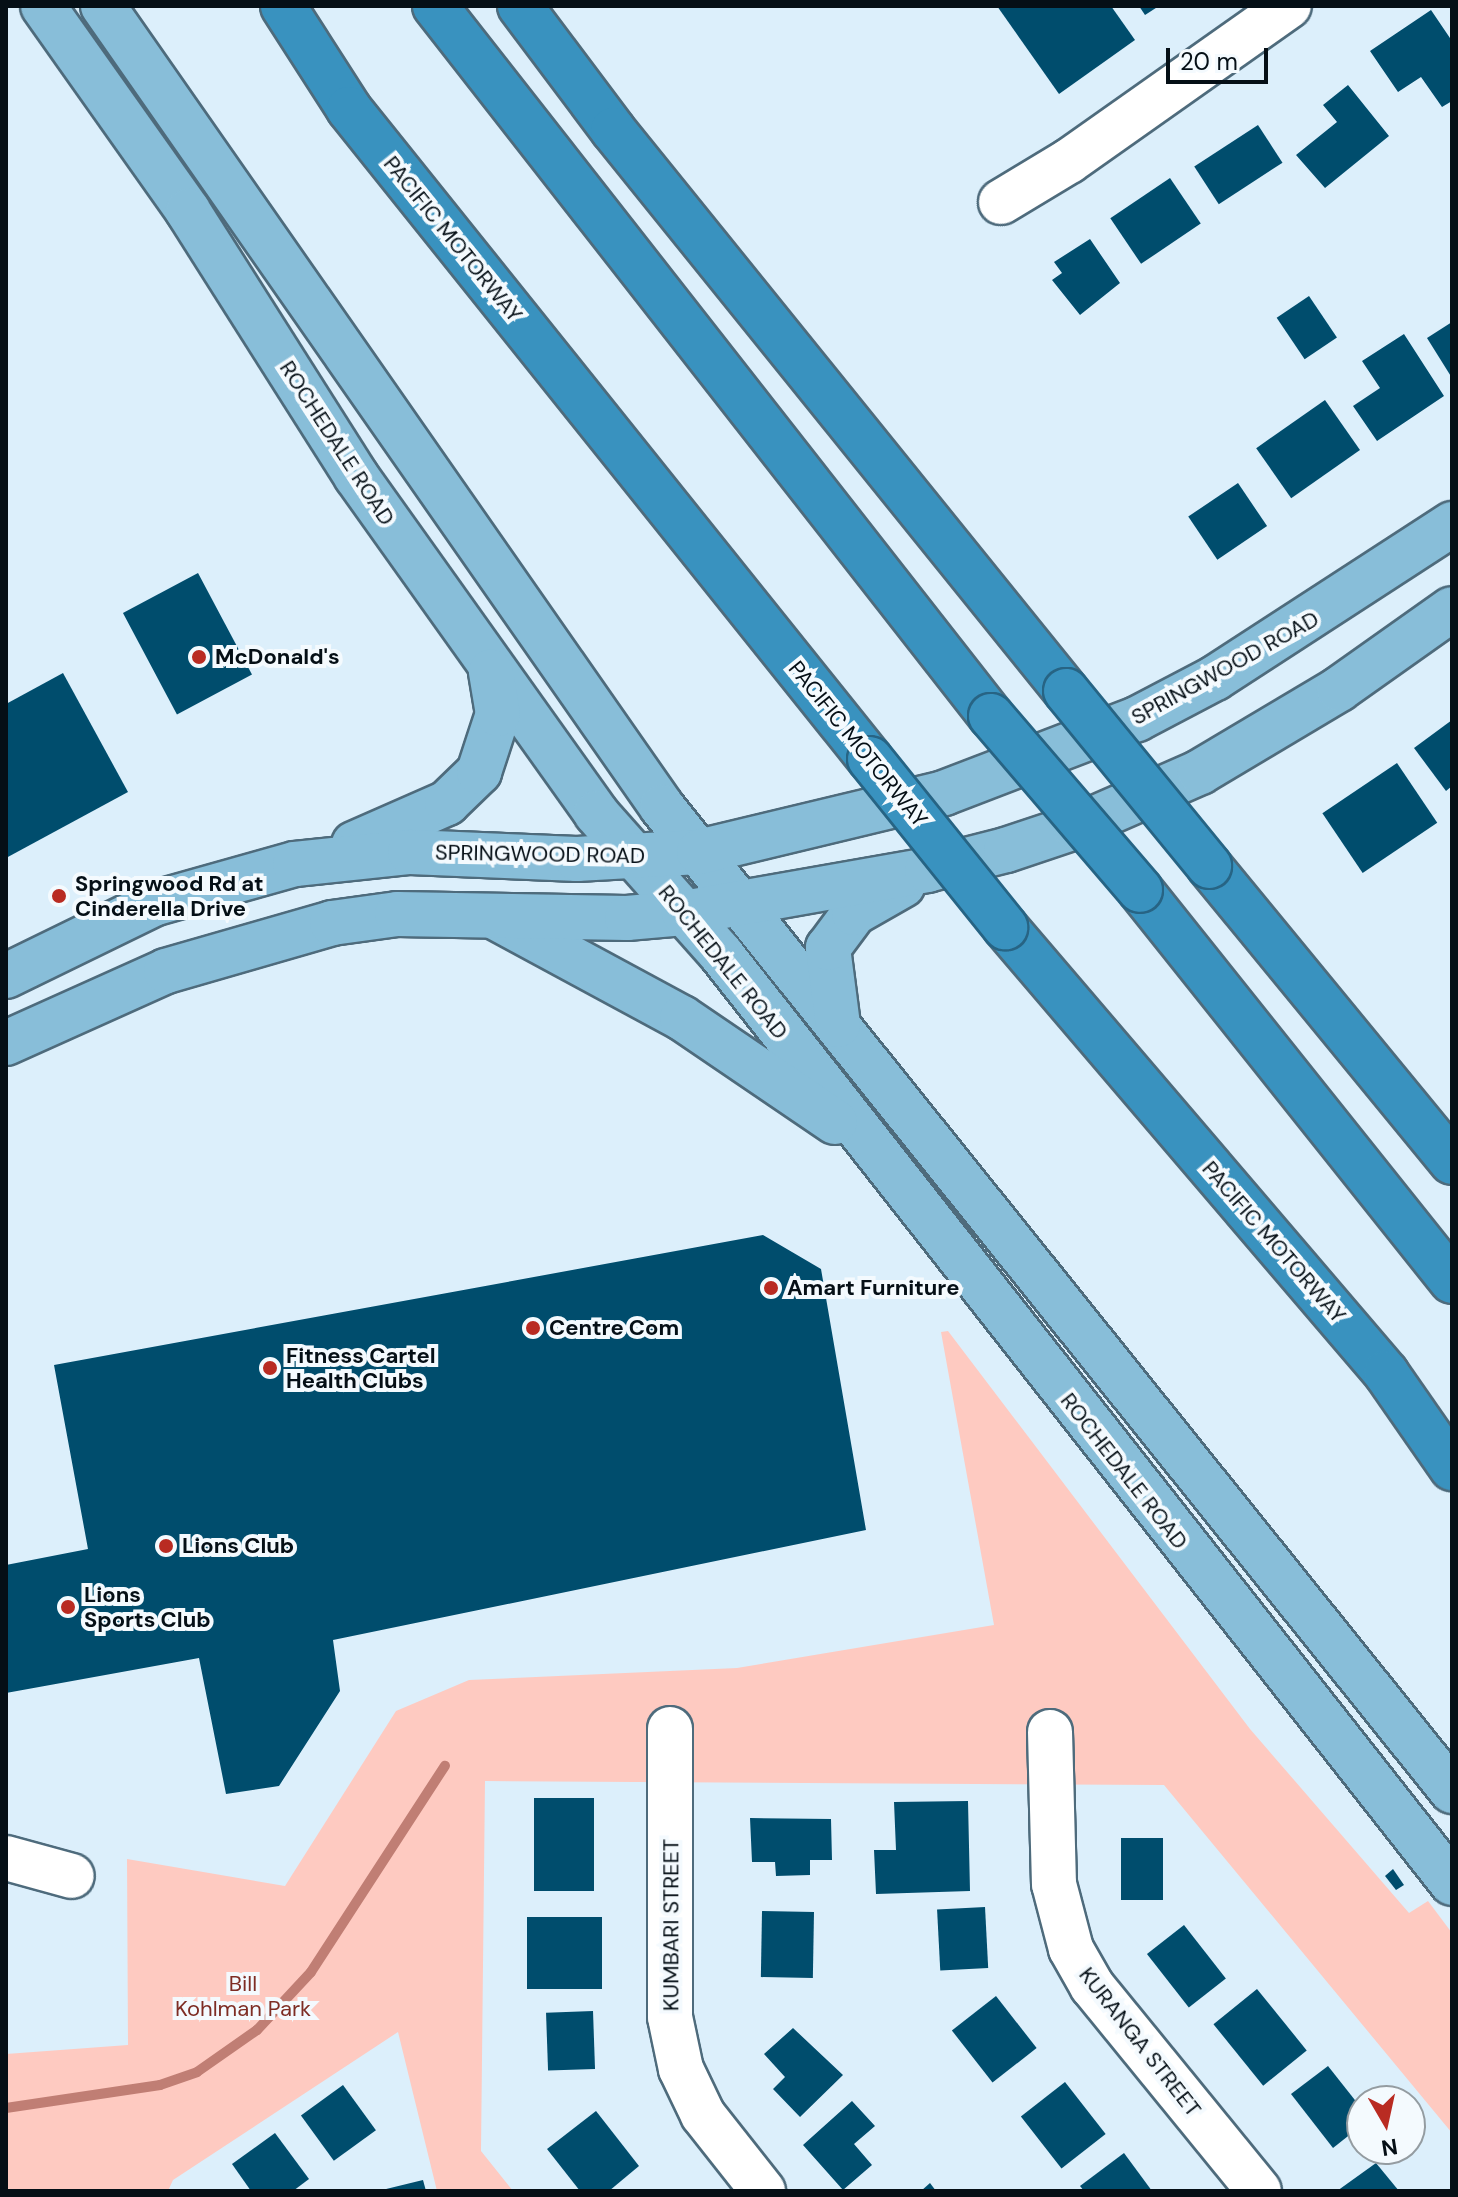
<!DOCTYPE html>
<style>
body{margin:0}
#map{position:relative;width:1458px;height:2197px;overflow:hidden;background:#dceffb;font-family:"DM Sans",sans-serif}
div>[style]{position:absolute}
.green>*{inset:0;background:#fecac1}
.stream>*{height:10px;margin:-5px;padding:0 5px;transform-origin:5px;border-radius:5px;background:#c07e74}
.building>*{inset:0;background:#004d6d;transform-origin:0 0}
.roads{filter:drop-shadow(2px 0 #4e6b7c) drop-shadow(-2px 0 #4e6b7c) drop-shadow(0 2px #4e6b7c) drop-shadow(0 -2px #4e6b7c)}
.minor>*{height:44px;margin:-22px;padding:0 22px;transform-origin:22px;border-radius:22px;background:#fff}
.major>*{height:44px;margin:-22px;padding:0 22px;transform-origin:22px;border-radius:22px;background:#88bed9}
.highway>*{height:44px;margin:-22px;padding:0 22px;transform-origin:22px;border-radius:22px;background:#3992bf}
.bridges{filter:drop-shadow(2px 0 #276484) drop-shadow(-2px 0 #276484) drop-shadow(0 2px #276484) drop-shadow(0 -2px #276484)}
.highway-bridge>*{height:44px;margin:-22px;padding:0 22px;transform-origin:22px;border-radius:22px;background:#3992bf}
.dots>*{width:22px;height:22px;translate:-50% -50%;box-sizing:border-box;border:4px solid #f4fafe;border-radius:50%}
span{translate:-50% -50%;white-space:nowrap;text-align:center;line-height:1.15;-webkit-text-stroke:8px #f4fafe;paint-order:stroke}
.street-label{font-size:22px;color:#050f16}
.poi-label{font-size:22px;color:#050f16;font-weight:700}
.left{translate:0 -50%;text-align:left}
.park-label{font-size:22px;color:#7e2d24}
.frame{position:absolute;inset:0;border:8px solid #050f16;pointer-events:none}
.north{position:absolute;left:1346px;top:2085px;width:80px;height:80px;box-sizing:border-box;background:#f4fafe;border:2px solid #949ca1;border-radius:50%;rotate:171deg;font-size:22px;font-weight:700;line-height:32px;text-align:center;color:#050f16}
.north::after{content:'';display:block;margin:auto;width:28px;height:36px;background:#b92b22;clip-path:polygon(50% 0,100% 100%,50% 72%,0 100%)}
.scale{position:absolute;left:1166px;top:48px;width:102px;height:36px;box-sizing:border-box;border:4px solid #050f16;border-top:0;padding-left:10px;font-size:24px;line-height:28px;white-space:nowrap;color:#050f16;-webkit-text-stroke:6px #f4fafe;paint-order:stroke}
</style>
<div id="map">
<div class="green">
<div style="clip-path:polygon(948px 1331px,1250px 1729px,1409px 1913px,1428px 1901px,1452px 1933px,1452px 2133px,1164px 1785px,485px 1781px,481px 2151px,513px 2191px,437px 2191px,398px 2032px,173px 2180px,168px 2191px,6px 2191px,6px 2054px,128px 2045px,127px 1859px,285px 1886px,396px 1711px,469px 1680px,737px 1668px,994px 1625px,941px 1332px)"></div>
</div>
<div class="stream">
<div style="left:6px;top:2108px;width:156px;rotate:-8.5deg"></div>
<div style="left:160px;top:2085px;width:39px;rotate:-19deg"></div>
<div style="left:197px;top:2072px;width:73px;rotate:-35deg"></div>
<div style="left:257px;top:2030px;width:79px;rotate:-47deg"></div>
<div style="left:311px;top:1972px;width:246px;rotate:-57deg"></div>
</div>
<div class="building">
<div style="clip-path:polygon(997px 6px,1111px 6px,1135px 40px,1059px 94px)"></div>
<div style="clip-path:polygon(1139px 6px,1159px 6px,1145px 15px)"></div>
<div style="clip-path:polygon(1431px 10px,1452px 41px,1452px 101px,1442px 107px,1421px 77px,1398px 92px,1370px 51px)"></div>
<div style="clip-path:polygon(1348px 85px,1389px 136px,1325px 188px,1296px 155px,1337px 122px,1323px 105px)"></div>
<div style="left:1258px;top:125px;width:45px;height:76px;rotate:57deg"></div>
<div style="left:1170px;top:178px;width:55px;height:72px;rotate:56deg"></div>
<div style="clip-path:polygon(1090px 239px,1120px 283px,1080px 315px,1052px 280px,1062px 273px,1054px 262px)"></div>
<div style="left:1309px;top:296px;width:50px;height:39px;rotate:56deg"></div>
<div style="clip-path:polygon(1452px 322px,1452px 378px,1427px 338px)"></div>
<div style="clip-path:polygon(1404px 334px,1444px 396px,1377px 441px,1353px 406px,1380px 388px,1362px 361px)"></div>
<div style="left:1325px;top:400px;width:61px;height:84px;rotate:55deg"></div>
<div style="left:1238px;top:483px;width:52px;height:60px;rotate:56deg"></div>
<div style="left:198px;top:573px;width:115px;height:85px;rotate:62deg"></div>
<div style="clip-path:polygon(63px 673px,128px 792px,6px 858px,6px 704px)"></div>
<div style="clip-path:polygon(1452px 720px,1452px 786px,1446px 791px,1414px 748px)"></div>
<div style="left:1397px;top:763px;width:72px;height:90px;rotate:56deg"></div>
<div style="clip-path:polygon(763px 1235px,821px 1269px,866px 1530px,333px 1640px,340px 1691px,279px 1786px,226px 1794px,199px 1658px,6px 1693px,6px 1565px,88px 1549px,54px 1365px)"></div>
<div style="left:534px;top:1798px;width:60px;height:93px"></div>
<div style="clip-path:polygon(968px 1801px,970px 1891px,876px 1894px,874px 1850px,896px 1850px,894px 1802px)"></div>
<div style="clip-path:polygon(750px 1818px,831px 1819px,832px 1860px,810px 1860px,810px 1875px,776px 1876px,775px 1862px,752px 1862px)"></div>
<div style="left:1121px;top:1838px;width:42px;height:62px"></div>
<div style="clip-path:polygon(1393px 1869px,1404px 1885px,1396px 1890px,1385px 1876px)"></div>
<div style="left:985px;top:1907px;width:61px;height:48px;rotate:87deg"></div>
<div style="left:814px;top:1912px;width:66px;height:52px;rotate:91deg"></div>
<div style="left:527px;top:1917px;width:75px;height:72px"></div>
<div style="left:1184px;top:1925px;width:68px;height:47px;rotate:52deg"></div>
<div style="left:1257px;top:1989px;width:79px;height:56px;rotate:51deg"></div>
<div style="left:996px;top:1996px;width:66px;height:56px;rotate:52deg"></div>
<div style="left:593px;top:2011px;width:58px;height:47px;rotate:88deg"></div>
<div style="clip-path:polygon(793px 2028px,843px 2075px,800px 2117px,773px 2089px,785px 2077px,764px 2054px)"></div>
<div style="clip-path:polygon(1328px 2066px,1362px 2109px,1362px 2125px,1333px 2148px,1291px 2094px)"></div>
<div style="left:1065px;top:2082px;width:66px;height:56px;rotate:52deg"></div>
<div style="left:343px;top:2085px;width:56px;height:52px;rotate:54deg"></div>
<div style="clip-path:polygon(852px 2101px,875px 2126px,854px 2144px,872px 2165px,843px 2190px,803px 2145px)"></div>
<div style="clip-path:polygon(596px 2111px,639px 2166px,609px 2191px,580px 2191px,547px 2149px)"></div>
<div style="clip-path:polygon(275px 2133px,309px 2179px,293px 2191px,251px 2191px,232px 2164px)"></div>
<div style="clip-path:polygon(1124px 2153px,1152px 2191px,1084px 2191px,1080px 2186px)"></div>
<div style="clip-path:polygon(1376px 2163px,1399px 2191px,1337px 2191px)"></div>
<div style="clip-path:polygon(423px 2180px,426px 2191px,383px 2191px,382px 2190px)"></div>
<div style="clip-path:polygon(930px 2183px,936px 2191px,921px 2191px)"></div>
</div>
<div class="roads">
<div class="minor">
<div style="left:1001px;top:202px;width:79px;rotate:-31.1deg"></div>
<div style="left:1069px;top:161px;width:269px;rotate:-35.2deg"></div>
<div style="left:670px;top:1729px;width:288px;rotate:90deg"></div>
<div style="left:670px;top:2017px;width:53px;rotate:78.1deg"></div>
<div style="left:681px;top:2069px;width:51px;rotate:64.4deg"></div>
<div style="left:703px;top:2115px;width:97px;rotate:51.7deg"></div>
<div style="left:1050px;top:1732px;width:152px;rotate:88.5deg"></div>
<div style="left:1054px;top:1884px;width:67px;rotate:75.3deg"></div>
<div style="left:1071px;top:1949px;width:43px;rotate:60.4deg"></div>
<div style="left:1092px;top:1986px;width:264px;rotate:50.8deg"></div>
<div style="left:6px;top:1858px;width:68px;rotate:15.3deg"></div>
</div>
<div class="major">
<div style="left:43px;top:6px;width:251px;rotate:54.7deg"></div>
<div style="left:188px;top:211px;width:314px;rotate:57.6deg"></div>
<div style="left:356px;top:476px;width:414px;rotate:54.5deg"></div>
<div style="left:596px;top:813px;width:188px;rotate:48.4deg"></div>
<div style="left:721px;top:954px;width:1182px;rotate:51.8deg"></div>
<div style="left:103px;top:6px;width:977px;rotate:55.09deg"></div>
<div style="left:662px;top:807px;width:1262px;rotate:51.24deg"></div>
<div style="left:354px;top:844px;width:102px;rotate:-23.8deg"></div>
<div style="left:447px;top:803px;width:45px;rotate:-44.1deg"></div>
<div style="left:479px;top:772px;width:61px;rotate:-71.9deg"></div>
<div style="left:498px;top:714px;width:43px;rotate:-99.5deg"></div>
<div style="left:497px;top:918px;width:210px;rotate:28.4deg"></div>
<div style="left:682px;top:1018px;width:185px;rotate:34.2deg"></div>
<div style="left:6px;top:976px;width:167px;rotate:-26deg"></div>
<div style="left:156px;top:903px;width:144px;rotate:-15.7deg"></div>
<div style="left:295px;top:864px;width:116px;rotate:-6deg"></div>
<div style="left:410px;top:852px;width:167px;rotate:2.4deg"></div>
<div style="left:577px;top:859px;width:122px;rotate:-3.3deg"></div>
<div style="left:699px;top:852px;width:252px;rotate:-13.5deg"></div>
<div style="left:944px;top:793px;width:207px;rotate:-21deg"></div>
<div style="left:1137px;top:719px;width:88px;rotate:-27.7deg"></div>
<div style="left:1215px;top:678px;width:283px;rotate:-33deg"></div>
<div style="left:838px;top:1025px;width:78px;rotate:-97.4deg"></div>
<div style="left:828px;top:948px;width:44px;rotate:-53.4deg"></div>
<div style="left:854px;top:913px;width:56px;rotate:-29.7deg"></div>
<div style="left:6px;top:1043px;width:175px;rotate:-24.2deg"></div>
<div style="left:166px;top:971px;width:173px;rotate:-16.1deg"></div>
<div style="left:332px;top:923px;width:66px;rotate:-7.9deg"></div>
<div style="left:397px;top:914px;width:230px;rotate:1deg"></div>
<div style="left:627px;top:918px;width:57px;rotate:-5deg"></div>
<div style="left:684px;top:913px;width:247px;rotate:-10deg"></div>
<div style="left:927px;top:870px;width:81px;rotate:-14.2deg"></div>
<div style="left:1006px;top:850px;width:73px;rotate:-18.4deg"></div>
<div style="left:1075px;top:827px;width:137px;rotate:-23.7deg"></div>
<div style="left:1200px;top:772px;width:162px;rotate:-30.8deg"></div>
<div style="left:1339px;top:689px;width:138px;rotate:-35.3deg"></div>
</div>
<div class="highway">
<div style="left:283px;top:6px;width:122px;rotate:57.3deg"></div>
<div style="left:349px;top:109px;width:833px;rotate:51.29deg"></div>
<div style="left:435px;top:6px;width:902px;rotate:51.94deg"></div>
<div style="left:520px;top:6px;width:155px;rotate:53.1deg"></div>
<div style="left:613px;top:130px;width:721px;rotate:51.08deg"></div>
<div style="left:1209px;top:866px;width:383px;rotate:50.6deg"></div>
<div style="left:1140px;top:890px;width:500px;rotate:51.41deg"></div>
<div style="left:1005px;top:927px;width:587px;rotate:49.49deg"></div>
<div style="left:1386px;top:1373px;width:116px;rotate:55.2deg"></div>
</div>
</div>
<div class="bridges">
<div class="highway-bridge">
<div style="left:1066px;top:691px;width:226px;rotate:50.7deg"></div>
<div style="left:991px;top:716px;width:229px;rotate:49.4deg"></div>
<div style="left:870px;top:759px;width:216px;rotate:51.2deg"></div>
</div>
</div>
<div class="dots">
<div style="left:199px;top:657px;background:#b92b22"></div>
<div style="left:59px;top:896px;background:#b92b22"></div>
<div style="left:771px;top:1288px;background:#b92b22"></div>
<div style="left:533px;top:1328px;background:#b92b22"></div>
<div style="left:270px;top:1368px;background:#b92b22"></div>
<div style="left:166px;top:1546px;background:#b92b22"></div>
<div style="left:68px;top:1607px;background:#b92b22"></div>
</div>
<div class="street-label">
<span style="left:453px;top:239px;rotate:51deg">PACIFIC MOTORWAY</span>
<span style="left:337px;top:443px;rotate:57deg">ROCHEDALE ROAD</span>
<span style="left:1225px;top:668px;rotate:-29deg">SPRINGWOOD ROAD</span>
<span style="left:858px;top:744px;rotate:51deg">PACIFIC MOTORWAY</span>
<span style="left:540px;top:854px;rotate:1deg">SPRINGWOOD ROAD</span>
<span style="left:723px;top:962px;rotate:51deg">ROCHEDALE ROAD</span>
<span style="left:1274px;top:1242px;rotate:49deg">PACIFIC MOTORWAY</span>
<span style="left:1124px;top:1471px;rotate:52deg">ROCHEDALE ROAD</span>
<span style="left:671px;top:1925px;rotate:-90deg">KUMBARI STREET</span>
<span style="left:1140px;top:2042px;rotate:52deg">KURANGA STREET</span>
</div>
<div class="poi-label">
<span class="left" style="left:215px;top:657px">McDonald's</span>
<span class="left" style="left:75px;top:896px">Springwood Rd at<br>Cinderella Drive</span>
<span class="left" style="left:787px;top:1288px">Amart Furniture</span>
<span class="left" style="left:549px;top:1328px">Centre Com</span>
<span class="left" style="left:286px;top:1368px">Fitness Cartel<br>Health Clubs</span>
<span class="left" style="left:182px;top:1546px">Lions Club</span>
<span class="left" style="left:84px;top:1607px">Lions<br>Sports Club</span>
</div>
<div class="park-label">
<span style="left:243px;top:1996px">Bill<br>Kohlman Park</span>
</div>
<div class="frame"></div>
<div class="north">N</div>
<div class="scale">20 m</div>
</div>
